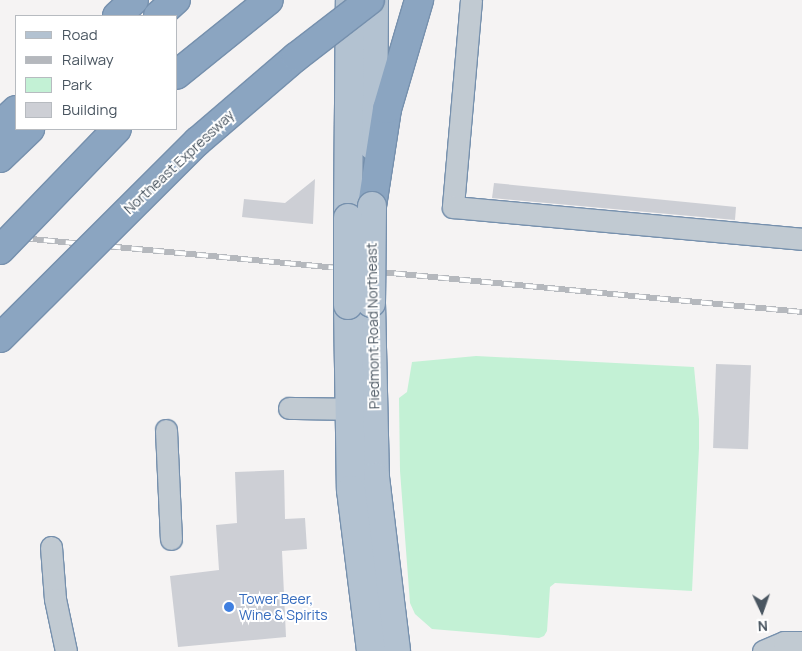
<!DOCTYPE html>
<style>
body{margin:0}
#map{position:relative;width:802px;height:651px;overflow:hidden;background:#f5f3f3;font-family:Manrope,sans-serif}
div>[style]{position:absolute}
.green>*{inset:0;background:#c3f1d5}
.building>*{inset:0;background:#cdcfd5;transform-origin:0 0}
.roads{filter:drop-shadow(1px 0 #7690ad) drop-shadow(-1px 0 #7690ad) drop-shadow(0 1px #7690ad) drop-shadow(0 -1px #7690ad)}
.minor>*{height:21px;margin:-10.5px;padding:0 10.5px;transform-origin:10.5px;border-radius:10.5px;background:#c1cad2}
.major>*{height:28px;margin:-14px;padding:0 14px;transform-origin:14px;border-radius:14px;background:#b3c2d1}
.highway>*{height:28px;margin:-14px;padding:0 14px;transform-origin:14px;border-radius:14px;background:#8ba5c1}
.rail>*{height:5.5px;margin-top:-2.75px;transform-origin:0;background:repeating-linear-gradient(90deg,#fff 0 11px,#b5b8bd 0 22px);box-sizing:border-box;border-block:1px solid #b5b8bd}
.bridges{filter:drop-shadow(1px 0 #7690ad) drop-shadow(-1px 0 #7690ad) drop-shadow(0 1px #7690ad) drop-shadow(0 -1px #7690ad)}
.major-bridge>*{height:28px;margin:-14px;padding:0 14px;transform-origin:14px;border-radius:14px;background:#b3c2d1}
.highway-bridge>*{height:28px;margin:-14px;padding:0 14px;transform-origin:14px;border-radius:14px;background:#8ba5c1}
.dots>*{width:14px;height:14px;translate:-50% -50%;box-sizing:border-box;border:2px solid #fff;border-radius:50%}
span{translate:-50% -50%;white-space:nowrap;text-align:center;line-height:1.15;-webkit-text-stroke:4px #fff;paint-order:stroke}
.street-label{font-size:14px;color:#4a5661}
.shop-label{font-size:14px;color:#366cbe}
.left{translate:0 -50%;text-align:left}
.legend{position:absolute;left:15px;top:15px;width:162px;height:115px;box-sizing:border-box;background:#fff;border:1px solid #b7bbc0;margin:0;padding:6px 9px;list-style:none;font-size:15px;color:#4a5661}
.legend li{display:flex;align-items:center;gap:10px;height:25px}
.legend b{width:25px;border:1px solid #b7bbc0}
.north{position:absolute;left:737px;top:586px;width:50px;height:50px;-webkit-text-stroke:4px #fff;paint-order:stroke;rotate:177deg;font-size:14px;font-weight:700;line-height:20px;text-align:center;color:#4a5661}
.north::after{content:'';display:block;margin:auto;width:18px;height:22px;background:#4a5661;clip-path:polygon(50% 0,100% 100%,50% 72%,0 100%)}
</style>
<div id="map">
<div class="green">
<div style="clip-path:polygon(476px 356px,694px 367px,699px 419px,699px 448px,692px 591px,555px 583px,550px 587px,547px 631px,544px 636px,539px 638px,432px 629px,415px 614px,410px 603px,400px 471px,399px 398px,407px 392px,412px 362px)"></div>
</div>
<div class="building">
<div style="clip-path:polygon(315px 179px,313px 224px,242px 217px,244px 199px,285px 203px)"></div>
<div style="clip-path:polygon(494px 183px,736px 207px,735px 220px,492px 198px)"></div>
<div style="left:716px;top:364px;width:35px;height:84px;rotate:2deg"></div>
<div style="clip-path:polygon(284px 470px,285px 519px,305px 518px,307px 549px,282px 551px,286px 637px,178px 647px,170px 576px,219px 570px,216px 525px,237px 523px,235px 472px)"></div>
</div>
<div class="roads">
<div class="minor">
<div style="left:471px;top:0;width:208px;rotate:95deg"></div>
<div style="left:453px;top:207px;width:350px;rotate:5.2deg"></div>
<div style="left:289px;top:408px;width:61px;rotate:0.9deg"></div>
<div style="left:166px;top:430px;width:109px;rotate:87.4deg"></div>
<div style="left:51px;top:547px;width:52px;rotate:85.6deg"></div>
<div style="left:55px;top:599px;width:53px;rotate:78.1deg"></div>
<div style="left:763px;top:651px;width:23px;rotate:-23deg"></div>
<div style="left:784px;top:642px;width:18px"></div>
</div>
<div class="major">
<div style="left:373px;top:146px;width:146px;rotate:-89.6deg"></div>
<div style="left:348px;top:218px;width:218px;rotate:-89.5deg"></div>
<div style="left:371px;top:303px;width:174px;rotate:88.7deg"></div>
<div style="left:375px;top:477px;width:175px;rotate:83.1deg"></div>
<div style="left:348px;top:305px;width:185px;rotate:89.1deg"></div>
<div style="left:351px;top:490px;width:162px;rotate:82.9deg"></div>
</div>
<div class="highway">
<div style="left:117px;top:16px;width:23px;rotate:-43deg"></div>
<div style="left:158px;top:16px;width:24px;rotate:-42deg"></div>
<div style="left:176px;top:75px;width:119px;rotate:-38.9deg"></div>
<div style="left:0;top:125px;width:22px;rotate:-43deg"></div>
<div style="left:0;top:158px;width:42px;rotate:-44deg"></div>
<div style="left:372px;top:206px;width:98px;rotate:-81.2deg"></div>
<div style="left:387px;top:109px;width:114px;rotate:-73.6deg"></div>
</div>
</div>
<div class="rail">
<div style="left:0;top:236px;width:806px;rotate:5.41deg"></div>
</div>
<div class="bridges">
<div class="major-bridge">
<div style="left:371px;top:303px;width:97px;rotate:-89.4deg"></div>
<div style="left:348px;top:305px;width:87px;rotate:-90deg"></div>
</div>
<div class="highway-bridge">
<div style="left:0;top:250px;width:168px;rotate:-46deg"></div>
<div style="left:0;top:338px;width:279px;rotate:-44.9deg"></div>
<div style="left:198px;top:141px;width:129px;rotate:-40.6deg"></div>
<div style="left:296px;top:57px;width:93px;rotate:-37.6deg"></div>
</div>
</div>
<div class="dots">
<div style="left:229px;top:607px;background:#3f7fe0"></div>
</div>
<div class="street-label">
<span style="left:179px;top:162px;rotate:-43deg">Northeast Expressway</span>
<span style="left:373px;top:326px;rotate:-91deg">Piedmont Road Northeast</span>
</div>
<div class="shop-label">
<span class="left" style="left:239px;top:607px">Tower Beer,<br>Wine &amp; Spirits</span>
</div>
<ul class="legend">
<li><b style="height:6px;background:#b3c2d1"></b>Road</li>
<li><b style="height:6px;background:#b5b8bd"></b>Railway</li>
<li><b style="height:14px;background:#c3f1d5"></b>Park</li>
<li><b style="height:14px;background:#cdcfd5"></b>Building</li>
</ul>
<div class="north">N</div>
</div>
